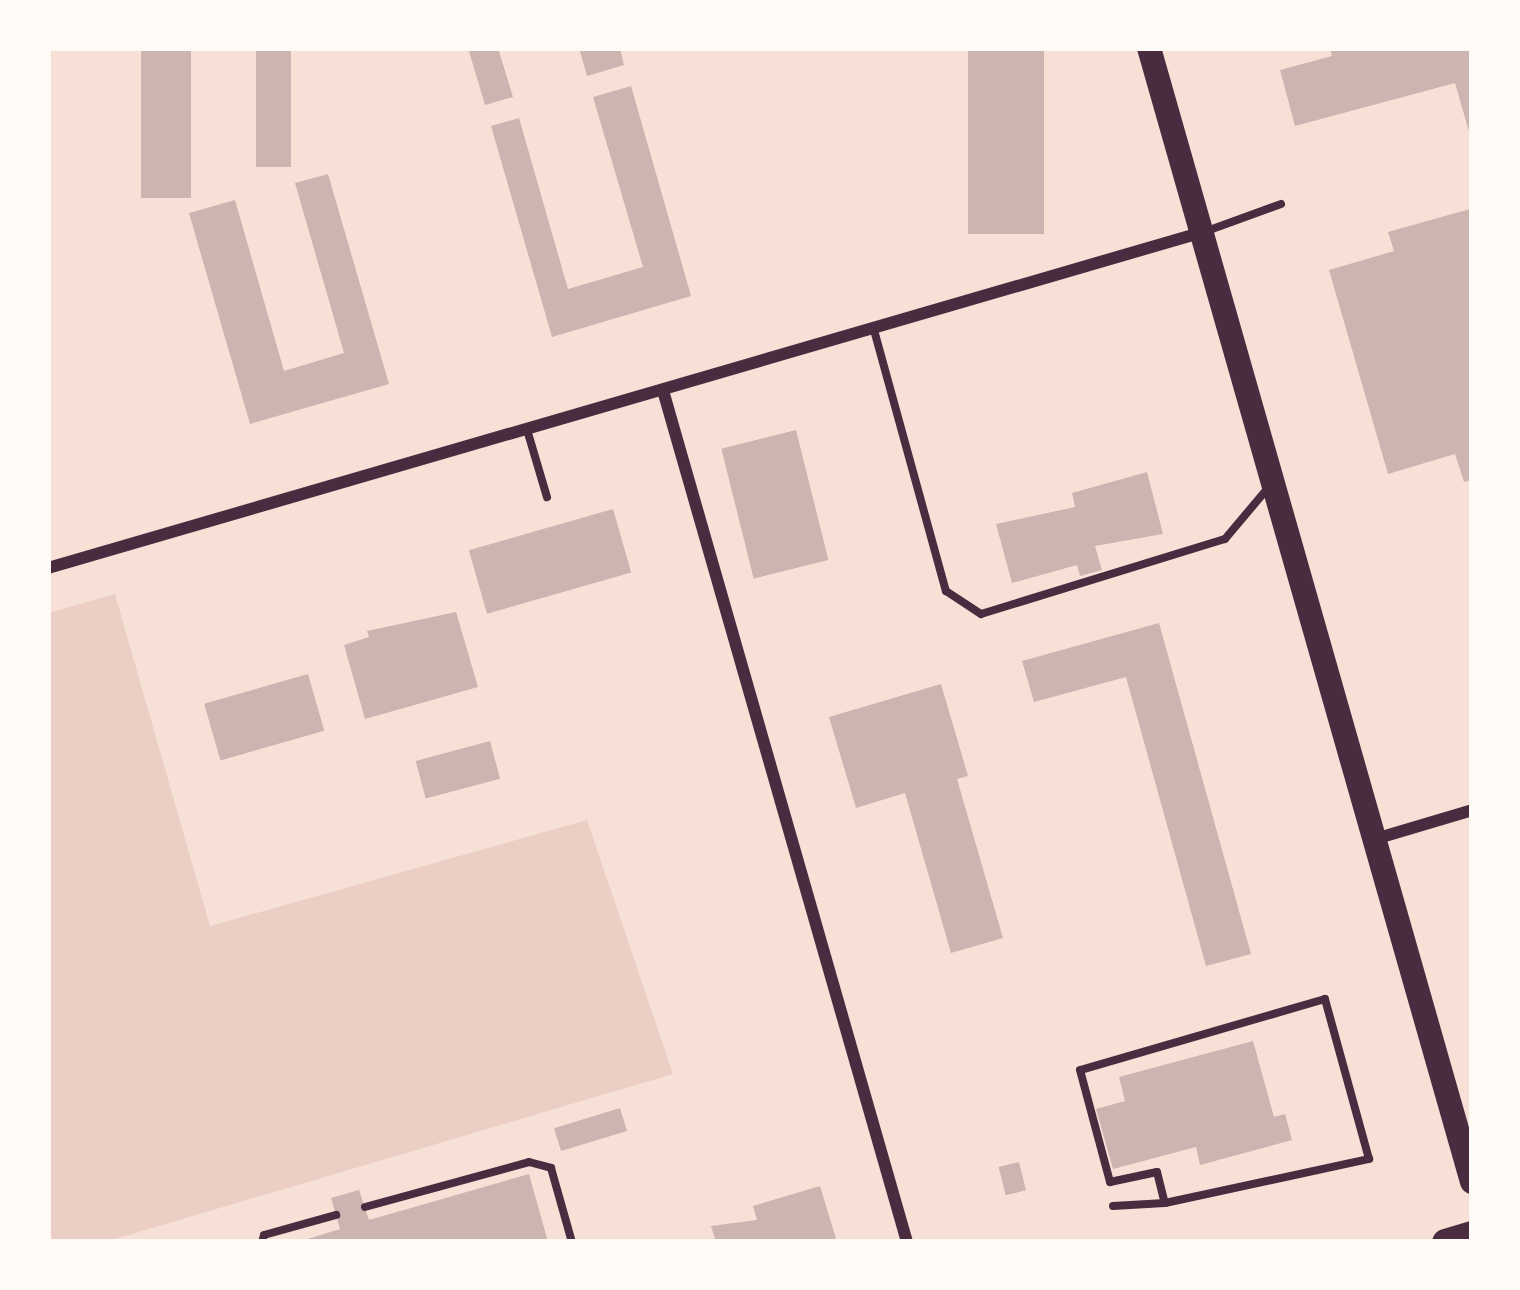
<!DOCTYPE html>
<style>
body{margin:0}
#map{position:relative;width:1520px;height:1290px;overflow:hidden;background:#f7e1d7;font-family:"DM Sans",sans-serif}
div>[style]{position:absolute}
.green>*{inset:0;background:#ebcfc5}
.building>*{inset:0;background:#ccb4b1;transform-origin:0 0}
.service>*{height:8px;margin:-4px;padding:0 4px;transform-origin:4px;border-radius:4px;background:#4a2c40}
.minor>*{height:12px;margin:-6px;padding:0 6px;transform-origin:6px;border-radius:6px;background:#4a2c40}
.secondary>*{height:24px;margin:-12px;padding:0 12px;transform-origin:12px;border-radius:12px;background:#4a2c40}
.primary>*{height:27px;margin:-13.5px;padding:0 13.5px;transform-origin:13.5px;border-radius:13.5px;background:#4a2c40}
span{translate:-50% -50%;white-space:nowrap;text-align:center;line-height:1.15;-webkit-text-stroke:12px #fffaf5;paint-order:stroke}
.frame{position:absolute;inset:0;border:51px solid #fffaf5;pointer-events:none}
</style>
<div id="map">
<div class="green">
<div style="clip-path:polygon(115px 594px,210px 926px,587px 820px,673px 1074px,105px 1242px,48px 1242px,48px 613px)"></div>
</div>
<div class="building">
<div style="left:141px;top:48px;width:50px;height:150px"></div>
<div style="left:256px;top:48px;width:35px;height:119px"></div>
<div style="clip-path:polygon(468px 48px,498px 48px,513px 97px,485px 105px)"></div>
<div style="clip-path:polygon(579px 48px,620px 48px,624px 65px,587px 76px)"></div>
<div style="left:968px;top:48px;width:76px;height:186px"></div>
<div style="clip-path:polygon(1330px 48px,1472px 48px,1472px 142px,1455px 83px,1295px 126px,1280px 70px,1332px 56px)"></div>
<div style="clip-path:polygon(631px 86px,691px 296px,552px 337px,491px 126px,519px 118px,568px 289px,643px 267px,593px 97px)"></div>
<div style="clip-path:polygon(328px 174px,389px 384px,250px 424px,189px 213px,235px 200px,284px 371px,344px 353px,295px 183px)"></div>
<div style="clip-path:polygon(1470px 209px,1472px 480px,1464px 482px,1455px 454px,1388px 474px,1329px 270px,1394px 251px,1388px 232px)"></div>
<div style="left:796px;top:430px;width:134px;height:77px;rotate:76deg"></div>
<div style="clip-path:polygon(1147px 472px,1163px 534px,1095px 546px,1102px 570px,1080px 576px,1077px 565px,1012px 583px,996px 524px,1075px 507px,1072px 493px)"></div>
<div style="left:613px;top:509px;width:66px;height:150px;rotate:74deg"></div>
<div style="clip-path:polygon(456px 612px,478px 687px,365px 719px,344px 645px,369px 637px,367px 631px)"></div>
<div style="clip-path:polygon(1159px 623px,1251px 954px,1206px 966px,1126px 677px,1034px 702px,1022px 661px)"></div>
<div style="left:308px;top:674px;width:59px;height:108px;rotate:74deg"></div>
<div style="clip-path:polygon(941px 684px,968px 776px,957px 779px,1003px 938px,951px 953px,905px 793px,856px 808px,829px 717px)"></div>
<div style="left:490px;top:741px;width:39px;height:77px;rotate:75deg"></div>
<div style="clip-path:polygon(1253px 1041px,1274px 1117px,1285px 1114px,1292px 1140px,1200px 1165px,1196px 1147px,1113px 1169px,1096px 1109px,1125px 1101px,1119px 1077px)"></div>
<div style="left:620px;top:1108px;width:24px;height:69px;rotate:73deg"></div>
<div style="left:1019px;top:1162px;width:29px;height:21px;rotate:76deg"></div>
<div style="clip-path:polygon(529px 1174px,548px 1242px,298px 1242px,340px 1229px,331px 1198px,359px 1190px,369px 1220px)"></div>
<div style="clip-path:polygon(820px 1186px,837px 1242px,716px 1242px,711px 1226px,757px 1220px,753px 1206px)"></div>
</div>
<div class="service">
<div style="left:1204px;top:232px;width:82px;rotate:-20deg"></div>
<div style="left:874px;top:330px;width:271px;rotate:74.6deg"></div>
<div style="left:946px;top:591px;width:42px;rotate:33.3deg"></div>
<div style="left:981px;top:614px;width:255px;rotate:-17.1deg"></div>
<div style="left:1225px;top:539px;width:67px;rotate:-49.9deg"></div>
<div style="left:528px;top:433px;width:67px;rotate:73.5deg"></div>
<div style="left:1113px;top:1206px;width:52px;rotate:-3.3deg"></div>
<div style="left:1165px;top:1203px;width:209px;rotate:-12.2deg"></div>
<div style="left:1369px;top:1159px;width:166px;rotate:-105.4deg"></div>
<div style="left:1325px;top:999px;width:255px;rotate:163.8deg"></div>
<div style="left:1080px;top:1070px;width:116px;rotate:75deg"></div>
<div style="left:1110px;top:1182px;width:48px;rotate:-12deg"></div>
<div style="left:1157px;top:1172px;width:32px;rotate:76deg"></div>
<div style="left:365px;top:1207px;width:170px;rotate:-15.3deg"></div>
<div style="left:529px;top:1162px;width:23px;rotate:15deg"></div>
<div style="left:551px;top:1168px;width:77px;rotate:74.2deg"></div>
<div style="left:262px;top:1242px;width:7px;rotate:-74deg"></div>
<div style="left:264px;top:1235px;width:75px;rotate:-15.5deg"></div>
</div>
<div class="minor">
<div style="left:664px;top:394px;width:882px;rotate:74.01deg"></div>
<div style="left:48px;top:568px;width:1203px;rotate:-16.22deg"></div>
<div style="left:1375px;top:839px;width:101px;rotate:-16.6deg"></div>
</div>
<div class="secondary">
<div style="left:1149px;top:48px;width:1179px;rotate:74.1deg"></div>
</div>
<div class="primary">
<div style="left:1445px;top:1242px;width:28px;rotate:-17deg"></div>
</div>
<div class="frame"></div>
</div>
